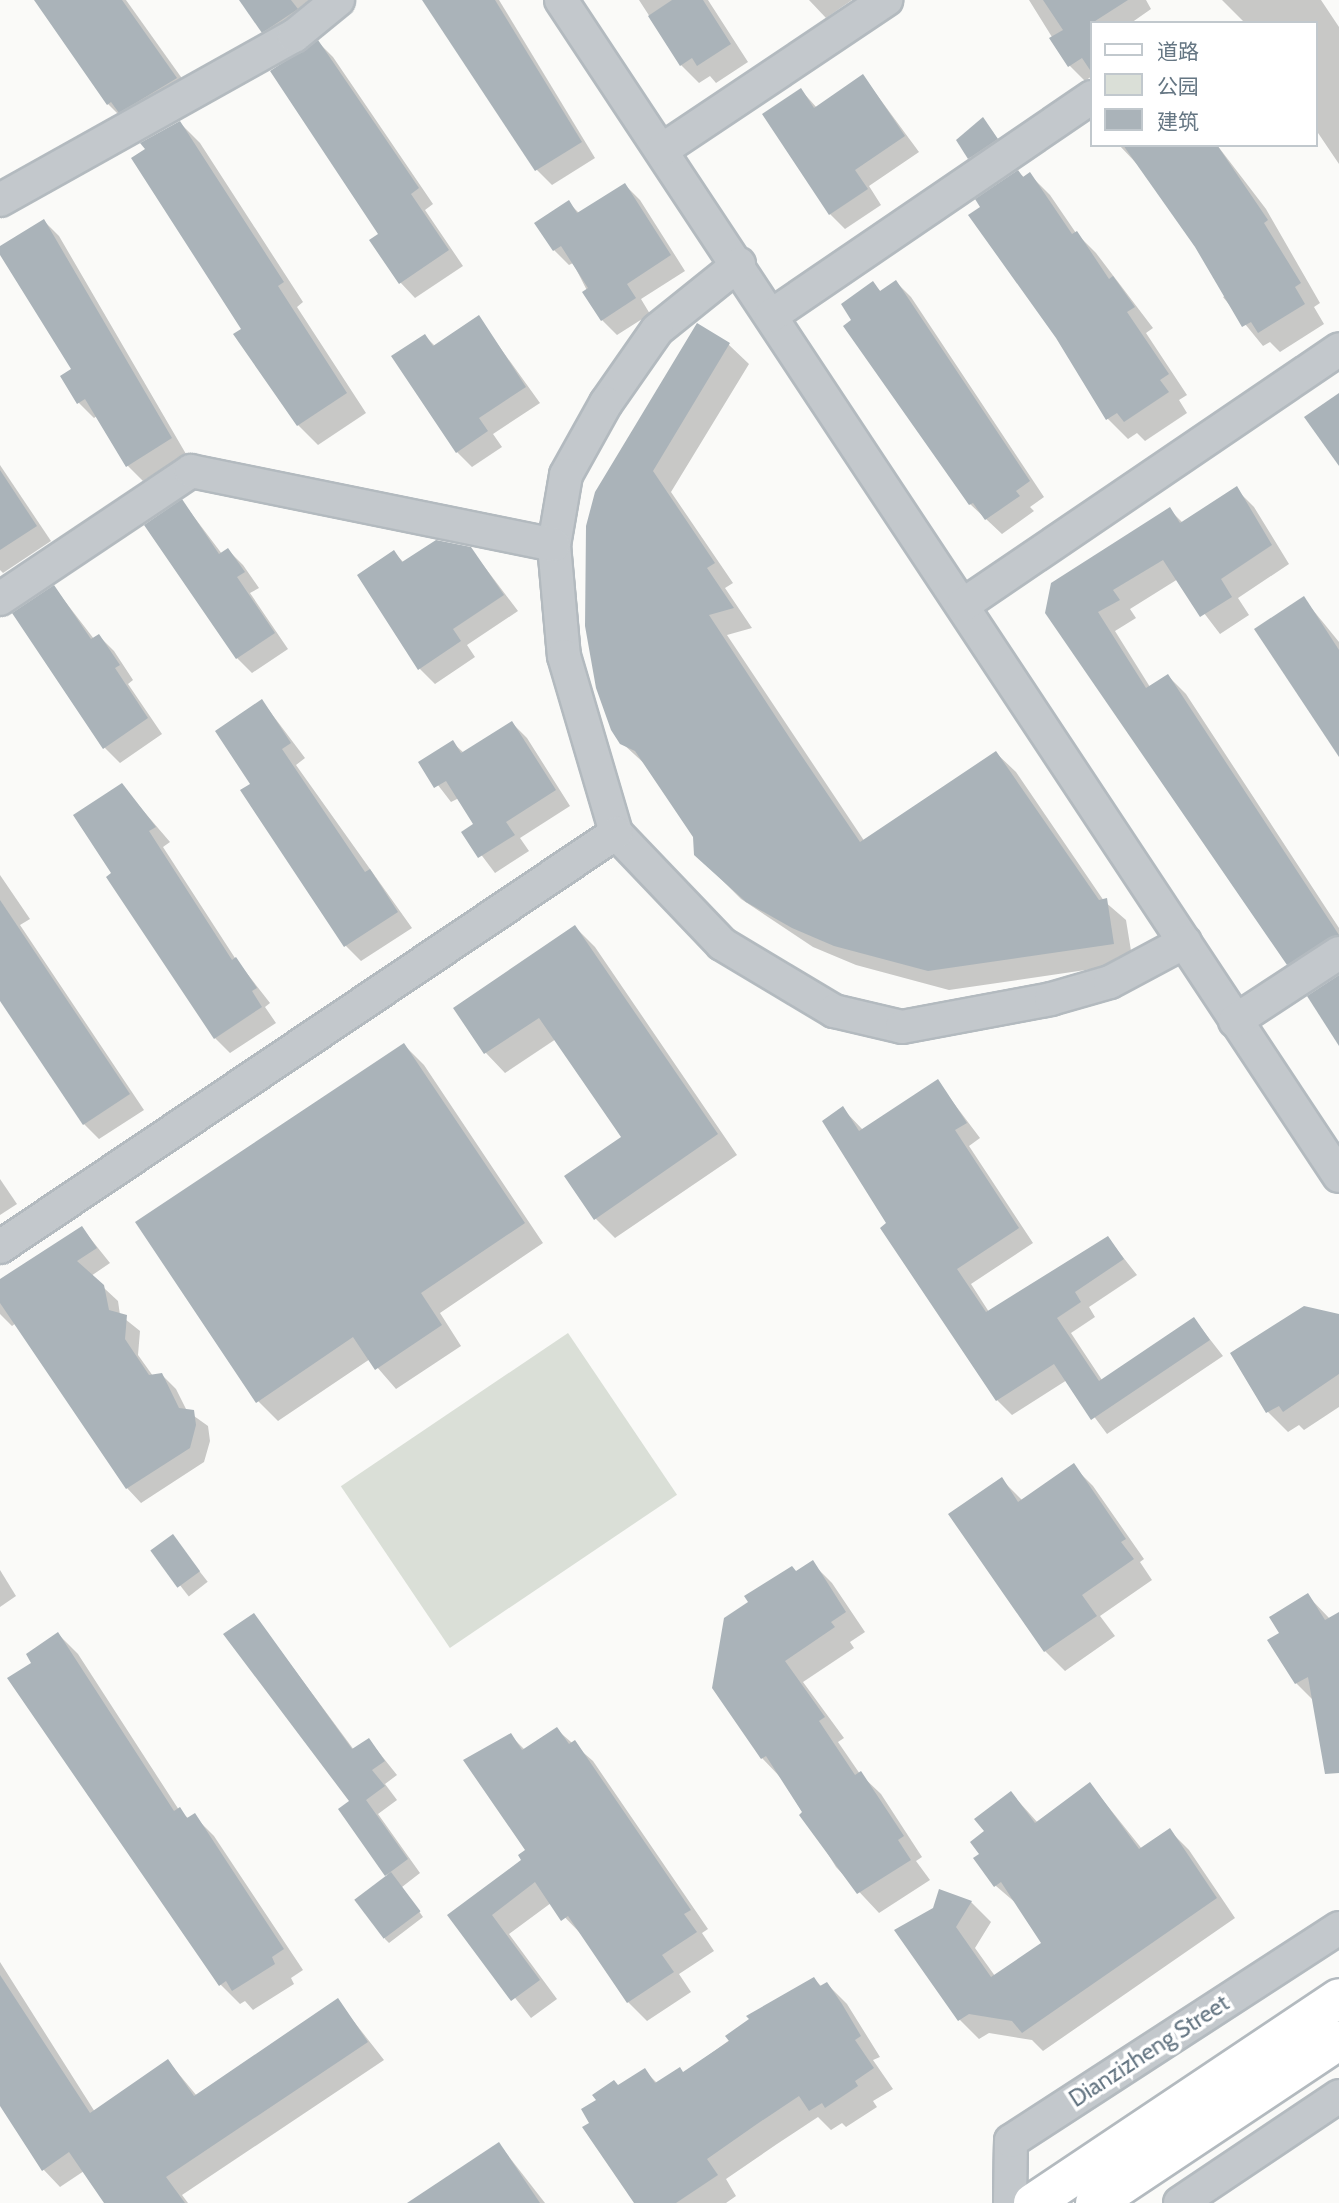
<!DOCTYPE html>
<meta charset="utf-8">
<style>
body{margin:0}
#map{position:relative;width:1339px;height:2203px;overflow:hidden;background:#fafaf8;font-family:Cabin,"Noto Sans SC",sans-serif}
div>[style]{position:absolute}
.green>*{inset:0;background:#dadfd7;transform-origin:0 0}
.shadow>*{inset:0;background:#0003;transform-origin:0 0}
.building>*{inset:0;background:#aab3b9;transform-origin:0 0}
.roads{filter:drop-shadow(2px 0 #b3babf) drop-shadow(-2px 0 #b3babf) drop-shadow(0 2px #b3babf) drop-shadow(0 -2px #b3babf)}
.street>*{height:32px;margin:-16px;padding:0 16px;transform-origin:16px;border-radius:16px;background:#c3c8cc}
.secondary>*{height:38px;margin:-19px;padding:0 19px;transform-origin:19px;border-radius:19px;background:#fff}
span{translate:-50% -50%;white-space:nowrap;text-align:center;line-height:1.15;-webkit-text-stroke:7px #fff;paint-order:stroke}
.street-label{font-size:23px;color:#657683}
.legend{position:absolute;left:1090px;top:21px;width:228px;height:126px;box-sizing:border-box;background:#fff;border:2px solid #c1c8cd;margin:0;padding:9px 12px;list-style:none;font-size:21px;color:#657683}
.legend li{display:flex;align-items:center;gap:14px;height:35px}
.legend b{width:35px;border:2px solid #c1c8cd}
</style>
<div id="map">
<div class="green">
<div style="left:568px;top:1333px;width:195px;height:274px;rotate:56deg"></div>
</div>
<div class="shadow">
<div style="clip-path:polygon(37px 0,126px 0,196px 98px,128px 124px,108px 104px)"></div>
<div style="clip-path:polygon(242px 0,329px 0,283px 52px)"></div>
<div style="clip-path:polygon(424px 0,499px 0,595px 158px,552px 185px,536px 169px)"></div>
<div style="clip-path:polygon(639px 0,708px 0,748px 62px,716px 83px,710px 76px,699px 83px,681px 65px)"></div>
<div style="clip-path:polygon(809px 0,852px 0,826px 18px)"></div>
<div style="clip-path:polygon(1029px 0,1146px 0,1151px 9px,1131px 23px,1092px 23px,1092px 76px,1085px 81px,1070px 66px)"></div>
<div style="clip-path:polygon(1222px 0,1321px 0,1339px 27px,1339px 164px,1316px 130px,1316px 23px,1245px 23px)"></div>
<div style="clip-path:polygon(318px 42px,333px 57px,433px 204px,425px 210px,463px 266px,415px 298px,400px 282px)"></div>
<div style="clip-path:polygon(863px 76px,919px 152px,869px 186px,881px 205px,845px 229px,830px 214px,801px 90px,817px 108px)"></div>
<div style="clip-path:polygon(180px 123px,200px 143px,303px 302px,297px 307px,366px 413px,318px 445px,298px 425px,243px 329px)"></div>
<div style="clip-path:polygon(987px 124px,1001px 144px,974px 162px,958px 140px)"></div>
<div style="clip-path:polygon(1119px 145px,1217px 145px,1266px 209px,1320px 303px,1314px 307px,1324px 324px,1280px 352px,1270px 342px,1263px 346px,1223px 297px,1226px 295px,1155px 183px)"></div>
<div style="clip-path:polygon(1018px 172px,1025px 178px,1030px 175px,1050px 195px,1076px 233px,1096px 253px,1153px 328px,1146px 333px,1187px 395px,1179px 400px,1187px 413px,1145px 441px,1137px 433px,1128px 439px,1108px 419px,982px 207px)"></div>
<div style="clip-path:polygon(625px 185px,640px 200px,685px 271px,641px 299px,650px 314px,617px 335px,602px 320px,573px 263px,569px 265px,554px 250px,569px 203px,580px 214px)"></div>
<div style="clip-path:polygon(44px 221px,59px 236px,186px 454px,143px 481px,128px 466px,97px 416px,94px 418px,79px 403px,74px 369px,0 252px)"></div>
<div style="clip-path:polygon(896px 282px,911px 297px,1044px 497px,1030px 507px,1034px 511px,1002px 534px,970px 504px,854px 320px,873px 284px,881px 292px)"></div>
<div style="clip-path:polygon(478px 317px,540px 403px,493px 434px,502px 447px,472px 467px,457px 452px,425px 336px,435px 346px)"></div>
<div style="clip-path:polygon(698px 326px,729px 345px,749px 364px,671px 492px,733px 583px,725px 588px,752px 628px,727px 635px,865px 842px,996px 753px,1016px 772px,1104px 901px,1126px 920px,1133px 963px,949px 990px,856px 965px,813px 947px,741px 899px,696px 854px,695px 836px,647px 766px,622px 743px,587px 626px)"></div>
<div style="clip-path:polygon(0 465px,51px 541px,3px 573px,0 570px)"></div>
<div style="clip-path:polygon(1236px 489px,1254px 507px,1289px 564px,1238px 598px,1249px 615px,1220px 634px,1178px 579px,1130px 609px,1136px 618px,1115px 631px,1150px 687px,1168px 676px,1186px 694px,1339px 928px,1339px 963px,1306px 982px,1288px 964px,1047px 612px,1052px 585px,1170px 510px,1183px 523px)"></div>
<div style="clip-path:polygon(182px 501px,222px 554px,228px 550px,243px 565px,259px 588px,250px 593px,288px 649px,252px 673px,237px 658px)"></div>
<div style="clip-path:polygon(471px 549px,518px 611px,467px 645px,475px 657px,435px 684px,420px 669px,359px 576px,394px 552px,404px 563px)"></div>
<div style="clip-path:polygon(54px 587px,94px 639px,99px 636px,114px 651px,133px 680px,128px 684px,162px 734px,120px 763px,105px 748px)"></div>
<div style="clip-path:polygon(1304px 599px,1339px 642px,1339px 754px)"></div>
<div style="clip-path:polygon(262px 701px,305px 758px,296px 765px,412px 928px,361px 961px,346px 946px,242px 791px,252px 784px)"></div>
<div style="clip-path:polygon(512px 723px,527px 738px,570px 806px,520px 838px,529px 851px,495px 873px,464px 832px,476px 825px,459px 798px,451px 802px,421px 763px,453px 743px,464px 753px)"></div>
<div style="clip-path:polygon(122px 786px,170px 842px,163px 847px,235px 958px,270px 1003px,265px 1007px,276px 1023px,230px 1053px,215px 1038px,114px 874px)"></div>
<div style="clip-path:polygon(0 875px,30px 919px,20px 925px,144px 1110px,99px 1139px,84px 1124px,0 998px)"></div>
<div style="clip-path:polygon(575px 927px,595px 947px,737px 1155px,615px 1238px,595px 1218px,623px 1137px,556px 1039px,505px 1073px,486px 1053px,455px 1009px)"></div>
<div style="clip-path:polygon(404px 1045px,424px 1065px,543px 1243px,440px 1313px,461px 1346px,396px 1389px,370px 1359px,278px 1421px,258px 1401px)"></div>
<div style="clip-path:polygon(937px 1081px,980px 1138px,969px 1146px,1033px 1243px,971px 1284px,989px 1312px,1108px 1238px,1137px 1275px,1089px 1307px,1095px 1317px,1071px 1333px,1102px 1380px,1194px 1319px,1223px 1356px,1107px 1434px,1067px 1380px,1012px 1415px,997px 1400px,888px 1224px,843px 1109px,863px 1130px)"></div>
<div style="clip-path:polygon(0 1179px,17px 1204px,0 1215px)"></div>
<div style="clip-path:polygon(82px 1228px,110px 1263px,91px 1276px,118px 1301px,120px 1315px,140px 1331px,138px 1355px,153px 1376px,162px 1375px,176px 1389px,187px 1411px,208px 1426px,210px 1441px,204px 1462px,141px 1503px,127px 1488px,16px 1323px,12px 1326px,0 1314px,0 1281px)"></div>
<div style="clip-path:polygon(1339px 1316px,1339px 1407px,1304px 1430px,1299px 1425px,1288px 1432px,1268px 1412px,1232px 1354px)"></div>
<div style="clip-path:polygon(1073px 1466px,1093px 1486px,1144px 1559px,1140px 1562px,1152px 1580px,1100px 1616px,1115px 1636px,1065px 1671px,1045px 1651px,1001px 1479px,1023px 1501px)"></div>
<div style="left:172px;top:1536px;width:58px;height:24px;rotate:52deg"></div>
<div style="clip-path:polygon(812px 1563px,832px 1583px,865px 1632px,850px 1642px,854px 1648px,803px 1682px,844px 1738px,838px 1742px,860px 1774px,881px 1794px,922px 1857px,916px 1861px,930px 1880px,879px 1913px,836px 1867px,782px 1779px,762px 1758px,796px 1572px)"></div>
<div style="clip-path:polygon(0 1570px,16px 1596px,0 1607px)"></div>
<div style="clip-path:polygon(1308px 1596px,1330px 1619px,1339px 1614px,1339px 1770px,1314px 1701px,1296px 1683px,1281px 1633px)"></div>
<div style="clip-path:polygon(254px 1615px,354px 1750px,369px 1740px,397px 1775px,385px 1784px,397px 1800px,378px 1814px,420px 1873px,402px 1887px,423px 1917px,389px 1943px,385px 1939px,388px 1876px)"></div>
<div style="clip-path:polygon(58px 1634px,78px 1654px,179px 1810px,189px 1819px,194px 1816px,214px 1836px,303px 1970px,291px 1978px,294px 1984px,253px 2010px,245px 2001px,240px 2004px,220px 1984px,10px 1679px,34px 1663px)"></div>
<div style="clip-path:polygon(556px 1729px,593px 1761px,708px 1929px,702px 1933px,714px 1951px,679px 1974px,691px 1992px,647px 2021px,628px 2002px,584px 1937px,551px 1903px,509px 1934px,557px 1999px,531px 2018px,450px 1916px,523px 1860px,527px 1851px,465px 1760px,511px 1736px,525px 1750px)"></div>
<div style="clip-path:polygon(1090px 1784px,1142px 1849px,1169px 1830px,1189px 1850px,1235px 1918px,1043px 2051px,1032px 2040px,989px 2033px,979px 2039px,960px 2020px,896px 1931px,971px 1902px,991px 1922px,975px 1948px,995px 1976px,1044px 1944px,1017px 1904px,996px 1886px,982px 1854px,986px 1832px,1011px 1793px,1038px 1823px)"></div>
<div style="clip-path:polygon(0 1962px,95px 2112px,168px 2061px,197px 2096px,337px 2000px,384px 2060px,182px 2195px,188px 2203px,106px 2203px,84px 2171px,60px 2187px,43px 2169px,0 2104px)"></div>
<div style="clip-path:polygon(814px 1979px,822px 1987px,827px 1984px,847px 2004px,880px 2057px,873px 2060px,893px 2089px,873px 2101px,877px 2107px,846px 2127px,842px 2123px,831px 2130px,818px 2117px,777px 2144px,726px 2179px,736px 2196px,726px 2203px,636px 2203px,592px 2123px,619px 2087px,644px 2070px,657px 2083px,684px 2073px)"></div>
<div style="clip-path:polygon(499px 2144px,545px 2203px,410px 2203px)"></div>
</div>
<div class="building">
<div style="clip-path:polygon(34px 0,122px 0,177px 78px,119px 113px,111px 102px,107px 105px)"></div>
<div style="clip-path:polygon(239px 0,291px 0,298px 9px,262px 33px)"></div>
<div style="clip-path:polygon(422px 0,495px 0,582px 142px,535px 171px)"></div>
<div style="clip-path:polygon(672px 0,703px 0,731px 44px,697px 66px,692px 58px,680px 66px,648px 16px)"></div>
<div style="clip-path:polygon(1043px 0,1128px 0,1092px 23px,1092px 73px,1082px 58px,1068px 67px,1049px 38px,1063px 30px)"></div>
<div style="clip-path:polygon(318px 40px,419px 188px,411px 194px,449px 250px,399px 284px,369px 240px,378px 234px,270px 71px)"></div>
<div style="clip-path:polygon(863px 74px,905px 136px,855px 170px,868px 189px,829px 215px,762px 114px,801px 88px,814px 108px)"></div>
<div style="clip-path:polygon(983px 117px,998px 139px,968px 159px,956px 140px)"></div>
<div style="clip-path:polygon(180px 121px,284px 282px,278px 286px,347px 393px,297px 426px,233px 334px,241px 329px,131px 158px,145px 149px,140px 143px)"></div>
<div style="clip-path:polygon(1123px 145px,1217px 145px,1268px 220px,1264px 223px,1301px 283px,1295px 287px,1305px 304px,1258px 333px,1251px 322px,1242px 327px,1195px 247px)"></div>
<div style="clip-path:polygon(1018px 170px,1023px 177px,1030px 172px,1072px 234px,1077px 231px,1109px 279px,1113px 276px,1135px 307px,1127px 312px,1169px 374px,1160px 380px,1169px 392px,1124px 422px,1117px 413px,1106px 420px,1056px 338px,968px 215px,980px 207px,975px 199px)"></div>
<div style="clip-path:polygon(625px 183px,671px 255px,627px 284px,636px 298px,601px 321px,582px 292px,588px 288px,561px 246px,553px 251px,534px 223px,569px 200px,577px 213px)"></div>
<div style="clip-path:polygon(44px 219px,172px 438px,126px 467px,85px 399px,77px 404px,60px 376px,71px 369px,0 255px,0 246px)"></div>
<div style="clip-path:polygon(896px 280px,1030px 481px,1016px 491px,1020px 496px,985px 520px,973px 503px,969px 505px,843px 326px,851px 320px,841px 304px,873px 281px,880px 291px)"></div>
<div style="clip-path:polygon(479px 315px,526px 387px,479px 418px,488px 431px,456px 453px,391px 356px,425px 334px,433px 346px)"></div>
<div style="clip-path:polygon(697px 323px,730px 343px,653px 471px,715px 563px,707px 568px,734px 608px,709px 615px,795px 746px,860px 842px,996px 751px,1099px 900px,1107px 898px,1114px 944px,928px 971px,834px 946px,792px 928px,746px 902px,694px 855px,693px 837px,635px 751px,620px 744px,611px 730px,596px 688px,585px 626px,586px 526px,595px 492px)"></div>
<div style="clip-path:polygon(1339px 393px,1339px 466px,1304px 417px)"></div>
<div style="clip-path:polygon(0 470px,37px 526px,0 550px)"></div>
<div style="clip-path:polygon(1237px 486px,1272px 545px,1221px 579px,1232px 597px,1200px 617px,1163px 560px,1113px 590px,1120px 600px,1098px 612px,1146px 688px,1168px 674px,1339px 935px,1287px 965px,1045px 613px,1051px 583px,1170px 507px,1180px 523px)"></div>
<div style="clip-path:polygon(182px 499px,219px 554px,228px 548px,245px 572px,237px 577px,275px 633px,236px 659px,144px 525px)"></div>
<div style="clip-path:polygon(436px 540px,471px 547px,504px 595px,453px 629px,461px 641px,418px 670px,357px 575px,394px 550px,402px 562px)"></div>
<div style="clip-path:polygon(54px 585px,91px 639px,99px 634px,120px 665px,115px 668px,148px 718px,103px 749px,12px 613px)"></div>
<div style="clip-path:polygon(1304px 596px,1339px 650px,1339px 757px,1254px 629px)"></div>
<div style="clip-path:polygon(262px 699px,291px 743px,282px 749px,365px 872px,370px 869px,398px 912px,344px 947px,240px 790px,250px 784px,215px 731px)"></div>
<div style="clip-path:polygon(512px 721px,556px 790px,506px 822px,515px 835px,478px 858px,461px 832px,473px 824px,446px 781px,434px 788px,418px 762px,453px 740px,461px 753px)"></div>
<div style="clip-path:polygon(122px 783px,156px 827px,149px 831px,232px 960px,236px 957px,257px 988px,252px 991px,262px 1007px,214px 1039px,106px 877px,111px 873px,73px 815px)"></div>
<div style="clip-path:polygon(0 900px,130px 1094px,83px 1125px,0 1001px)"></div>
<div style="clip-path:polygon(575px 925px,718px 1134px,594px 1220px,564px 1176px,621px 1137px,539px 1018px,484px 1054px,453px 1008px)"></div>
<div style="clip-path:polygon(1339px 975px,1339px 1046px,1307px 996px)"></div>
<div style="clip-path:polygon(404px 1043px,525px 1223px,421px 1293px,442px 1325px,375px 1370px,353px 1337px,256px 1403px,135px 1222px)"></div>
<div style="clip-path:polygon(938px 1079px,967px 1123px,955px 1130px,1019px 1228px,957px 1269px,986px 1312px,1108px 1236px,1124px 1259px,1075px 1292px,1081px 1302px,1057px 1318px,1099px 1381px,1194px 1317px,1210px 1340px,1091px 1420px,1054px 1364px,996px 1401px,880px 1228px,886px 1223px,822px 1121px,843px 1106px,859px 1131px)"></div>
<div style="clip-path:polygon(82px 1226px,97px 1248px,77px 1261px,104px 1285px,109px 1310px,127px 1315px,125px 1339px,149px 1375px,162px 1373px,179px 1408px,194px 1410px,196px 1425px,190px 1448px,126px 1489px,0 1303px,0 1279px)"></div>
<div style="clip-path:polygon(1304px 1306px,1339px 1314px,1339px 1374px,1283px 1412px,1279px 1406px,1266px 1413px,1230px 1353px)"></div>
<div style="clip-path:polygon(1074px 1463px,1126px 1539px,1121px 1542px,1134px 1559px,1082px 1595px,1097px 1616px,1044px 1652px,948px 1514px,1002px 1477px,1018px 1502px)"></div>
<div style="left:173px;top:1534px;width:46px;height:28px;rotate:54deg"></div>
<div style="clip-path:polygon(813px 1560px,846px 1612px,831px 1622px,835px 1627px,785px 1661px,825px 1717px,819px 1721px,855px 1775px,861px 1771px,904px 1836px,898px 1840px,911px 1860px,857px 1894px,799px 1815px,802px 1812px,766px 1756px,761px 1759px,712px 1688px,724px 1618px,748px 1602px,744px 1596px,792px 1566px,796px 1571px)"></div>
<div style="clip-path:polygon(1308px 1593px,1325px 1620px,1339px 1612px,1339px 1773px,1325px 1774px,1308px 1677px,1295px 1684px,1267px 1640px,1279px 1633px,1269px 1617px)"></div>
<div style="clip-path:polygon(254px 1613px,352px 1749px,369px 1738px,385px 1761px,372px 1770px,385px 1786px,366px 1800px,408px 1859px,385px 1876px,338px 1809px,349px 1801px,223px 1634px)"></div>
<div style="clip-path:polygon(58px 1632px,174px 1811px,180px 1807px,187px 1818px,195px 1813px,284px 1949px,272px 1957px,275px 1964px,232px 1991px,226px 1981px,219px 1986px,7px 1678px,31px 1663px,26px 1654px)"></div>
<div style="clip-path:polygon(557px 1727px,569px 1744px,575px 1740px,691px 1910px,684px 1914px,697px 1932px,662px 1955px,674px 1972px,627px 2003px,568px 1916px,561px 1921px,535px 1882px,492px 1915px,540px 1980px,511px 2001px,447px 1915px,521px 1860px,518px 1855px,525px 1850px,463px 1760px,511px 1733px,522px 1750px)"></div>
<div style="clip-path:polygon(1090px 1782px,1139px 1849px,1170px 1828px,1217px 1898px,1022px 2033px,1012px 2021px,969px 2014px,958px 2021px,894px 1930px,933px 1908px,939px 1889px,972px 1901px,956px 1927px,991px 1977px,1041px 1943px,1001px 1882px,994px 1887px,973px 1858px,979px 1854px,970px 1842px,984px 1831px,974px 1819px,1011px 1791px,1035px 1823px)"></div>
<div style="left:391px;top:1872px;width:49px;height:46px;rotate:53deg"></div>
<div style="clip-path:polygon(0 1975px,90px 2113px,168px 2059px,194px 2096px,338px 1998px,368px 2042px,166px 2177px,185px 2203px,104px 2203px,69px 2152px,42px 2171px,0 2106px)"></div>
<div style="clip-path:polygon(814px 1977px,820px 1986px,827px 1982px,842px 2004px,861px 2036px,855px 2040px,874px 2068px,855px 2081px,858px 2086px,825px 2108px,822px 2103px,809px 2111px,799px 2096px,757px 2124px,707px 2159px,718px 2175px,676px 2203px,634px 2203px,582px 2127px,589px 2123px,581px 2109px,596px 2100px,592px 2095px,614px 2080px,618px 2085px,645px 2068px,655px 2083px,680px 2067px,683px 2072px,729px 2041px,725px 2036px,749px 2019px,746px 2016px)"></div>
<div style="clip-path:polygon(499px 2142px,540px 2203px,407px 2203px)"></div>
</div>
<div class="roads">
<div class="street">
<div style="left:561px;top:0;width:1410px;rotate:56.51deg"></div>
<div style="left:662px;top:150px;width:270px;rotate:-33.8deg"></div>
<div style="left:0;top:200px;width:337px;rotate:-29.2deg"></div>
<div style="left:294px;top:36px;width:57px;rotate:-39.3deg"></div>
<div style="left:739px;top:264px;width:105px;rotate:141.2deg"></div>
<div style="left:657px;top:330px;width:89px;rotate:124.9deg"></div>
<div style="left:606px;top:403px;width:82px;rotate:119.1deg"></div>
<div style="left:566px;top:475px;width:71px;rotate:99.7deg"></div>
<div style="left:554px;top:545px;width:111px;rotate:84.9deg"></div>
<div style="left:564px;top:656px;width:184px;rotate:73.6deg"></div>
<div style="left:616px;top:833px;width:153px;rotate:46.3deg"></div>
<div style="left:722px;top:944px;width:131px;rotate:30.9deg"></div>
<div style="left:834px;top:1011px;width:70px;rotate:13.2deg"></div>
<div style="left:902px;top:1027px;width:152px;rotate:-10.6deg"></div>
<div style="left:1051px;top:999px;width:61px;rotate:-16.1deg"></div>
<div style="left:1110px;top:982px;width:85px;rotate:-28.1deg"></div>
<div style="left:771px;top:316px;width:389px;rotate:-34.3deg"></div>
<div style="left:0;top:599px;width:230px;rotate:-33.8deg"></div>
<div style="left:191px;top:471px;width:370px;rotate:11.5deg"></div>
<div style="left:963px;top:605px;width:455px;rotate:-34.2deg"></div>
<div style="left:1235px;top:1021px;width:124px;rotate:-33.2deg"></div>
<div style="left:0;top:1247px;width:742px;rotate:-33.9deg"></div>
<div style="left:1010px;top:2203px;width:62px;rotate:-89.1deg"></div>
<div style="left:1011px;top:2141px;width:391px;rotate:-33deg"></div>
<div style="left:1180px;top:2203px;width:192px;rotate:-33.9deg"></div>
</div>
<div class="secondary">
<div style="left:1033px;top:2203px;width:368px;rotate:-33.8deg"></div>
<div style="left:1095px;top:2203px;width:293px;rotate:-33.7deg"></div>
</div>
</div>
<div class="street-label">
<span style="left:1149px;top:2051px;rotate:-33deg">Dianzizheng Street</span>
</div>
<ul class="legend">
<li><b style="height:9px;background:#fff"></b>道路</li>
<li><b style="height:19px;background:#dadfd7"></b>公园</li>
<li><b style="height:19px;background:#aab3b9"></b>建筑</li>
</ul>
</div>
